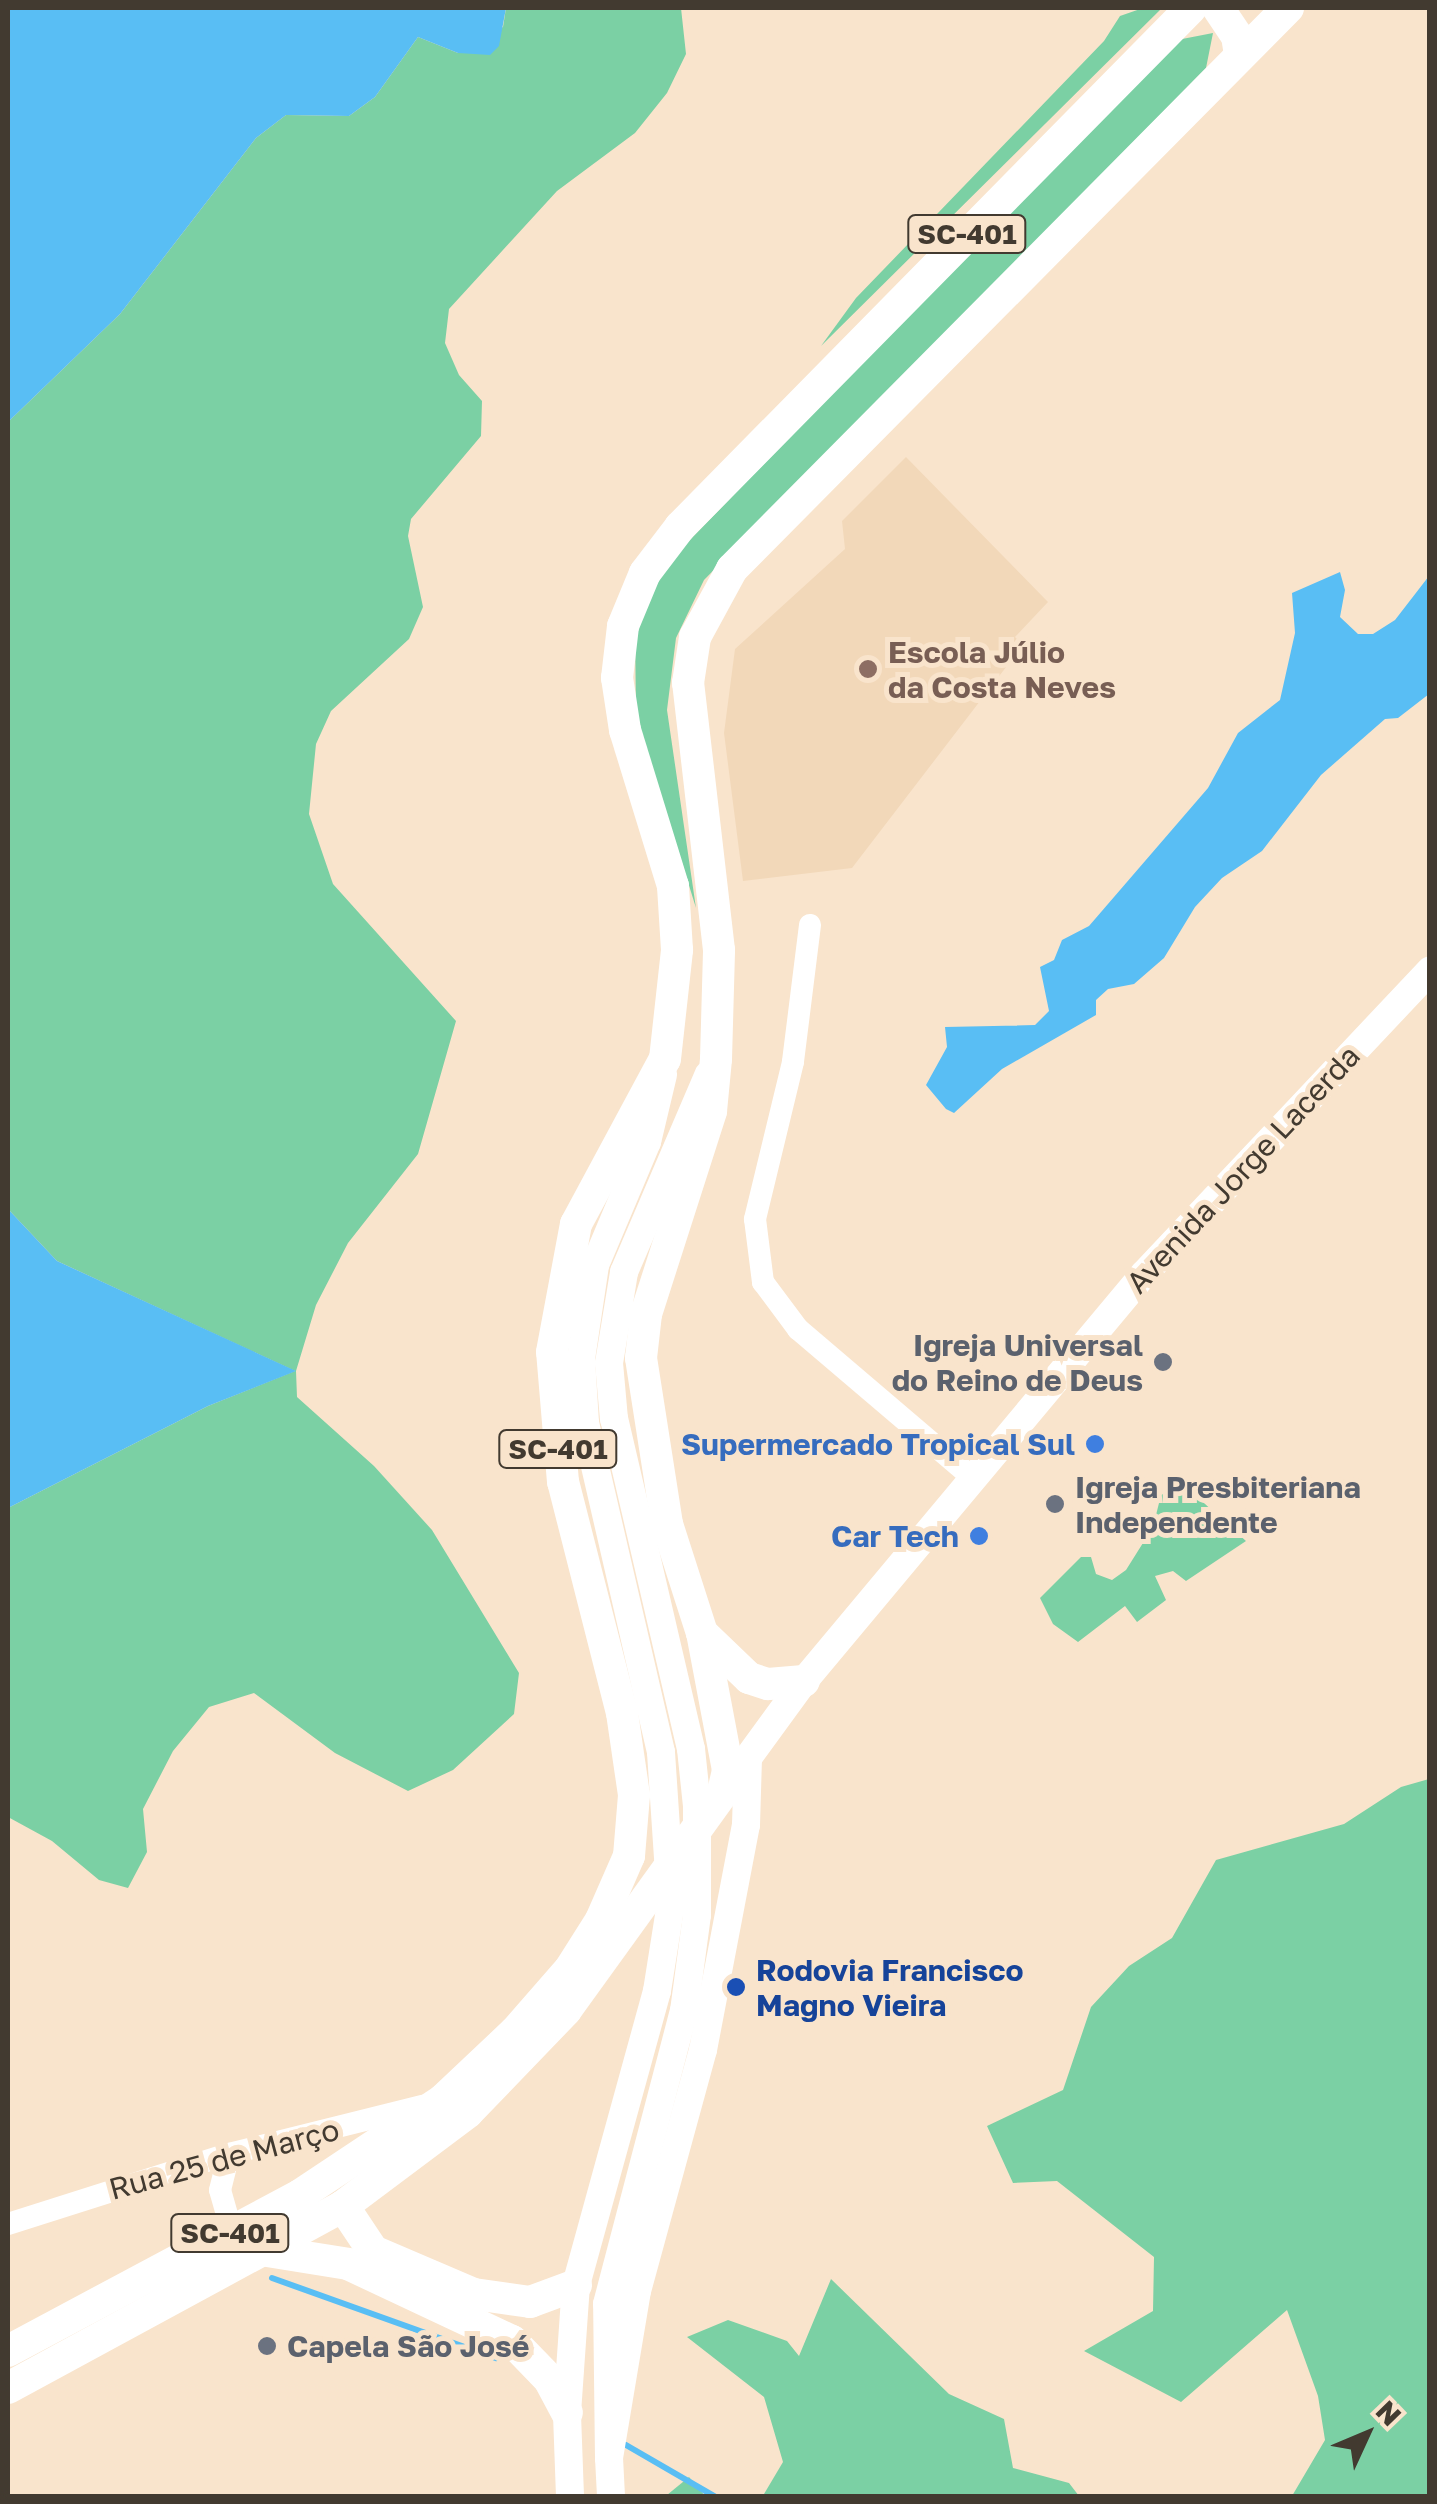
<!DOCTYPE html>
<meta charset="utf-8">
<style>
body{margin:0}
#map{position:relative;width:1437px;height:2504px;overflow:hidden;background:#f9e4cc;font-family:"Golos Text",sans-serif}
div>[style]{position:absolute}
.built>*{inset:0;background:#f2d8b9}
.green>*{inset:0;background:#7bd0a4}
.water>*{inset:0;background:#59bef4}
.stream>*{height:6px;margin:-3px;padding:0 3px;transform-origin:3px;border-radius:3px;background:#59bef4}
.minor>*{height:22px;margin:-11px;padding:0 11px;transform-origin:11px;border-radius:11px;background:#fff}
.major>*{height:28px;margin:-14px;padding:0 14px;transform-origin:14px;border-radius:14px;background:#fff}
.highway>*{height:32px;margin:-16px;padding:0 16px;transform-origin:16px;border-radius:16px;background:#fff}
.dots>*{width:28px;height:28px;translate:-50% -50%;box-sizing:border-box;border:5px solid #f9e4cc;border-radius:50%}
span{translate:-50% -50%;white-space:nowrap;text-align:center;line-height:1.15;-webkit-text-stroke:10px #f9e4cc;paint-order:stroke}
.shield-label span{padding:2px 8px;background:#f9e4cc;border:2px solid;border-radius:8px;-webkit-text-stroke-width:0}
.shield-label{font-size:28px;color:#423a30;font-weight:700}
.education-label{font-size:30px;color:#785e54;font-weight:700}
.left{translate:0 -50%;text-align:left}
.street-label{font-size:30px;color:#423a30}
.worship-label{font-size:30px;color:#5b616d;font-weight:700}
.right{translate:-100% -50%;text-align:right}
.shop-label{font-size:30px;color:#366cbe;font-weight:700}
.transit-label{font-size:30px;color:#164399;font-weight:700}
.frame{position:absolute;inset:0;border:10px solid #423a30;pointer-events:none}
.north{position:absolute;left:1317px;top:2384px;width:100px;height:100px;-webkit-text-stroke:8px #f9e4cc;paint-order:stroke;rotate:46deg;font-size:28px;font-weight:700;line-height:40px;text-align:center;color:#423a30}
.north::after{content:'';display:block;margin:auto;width:35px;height:45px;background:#423a30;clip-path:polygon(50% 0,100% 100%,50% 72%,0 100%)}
</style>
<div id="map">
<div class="built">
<div style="clip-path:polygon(906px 457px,1048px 602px,1015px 637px,1023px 645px,852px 868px,743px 881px,724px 733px,735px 649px,845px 549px,842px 521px)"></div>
</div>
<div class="green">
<div style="clip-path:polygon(506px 8px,681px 8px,686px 54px,667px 93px,635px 133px,557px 191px,449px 309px,445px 343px,459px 375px,482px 401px,481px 436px,411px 519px,408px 536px,423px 607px,409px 639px,331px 711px,316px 744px,309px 814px,333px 884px,456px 1021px,418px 1154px,348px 1243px,316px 1305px,296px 1371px,297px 1397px,374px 1466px,432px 1530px,519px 1673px,514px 1714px,453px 1770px,408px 1791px,335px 1753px,254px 1693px,209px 1707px,173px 1751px,143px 1809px,147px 1852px,128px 1888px,99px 1880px,52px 1841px,8px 1817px,8px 1508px,208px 1406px,295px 1371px,57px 1261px,8px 1209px,8px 422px,120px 314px,256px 138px,286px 115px,349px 116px,375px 97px,418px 37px,458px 53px,503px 27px)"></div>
<div style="clip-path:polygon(1143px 8px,1162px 8px,821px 346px,856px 298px,1104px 41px,1120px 16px)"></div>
<div style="clip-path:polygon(1213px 33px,1206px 68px,704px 580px,676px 638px,667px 710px,696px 908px,636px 715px,635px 628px,659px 580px,683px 547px,1177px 40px)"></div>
<div style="clip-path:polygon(1184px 1485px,1246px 1541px,1186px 1581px,1173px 1571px,1155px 1576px,1166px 1600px,1137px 1622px,1125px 1606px,1078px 1642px,1053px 1624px,1040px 1598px,1081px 1557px,1091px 1557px,1096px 1574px,1112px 1580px,1126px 1570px,1153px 1527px,1161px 1495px)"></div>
<div style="clip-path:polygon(1429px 1779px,1429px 2496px,1292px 2496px,1325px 2440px,1318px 2396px,1287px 2310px,1181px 2402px,1084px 2351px,1153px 2311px,1154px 2257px,1057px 2181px,1013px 2183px,987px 2126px,1063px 2090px,1091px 2007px,1129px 1966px,1172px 1938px,1216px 1860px,1344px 1824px,1401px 1787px)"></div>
<div style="clip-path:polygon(831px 2279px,949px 2394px,1004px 2419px,1013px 2468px,1069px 2483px,1079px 2496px,749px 2496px,764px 2494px,783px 2462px,764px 2397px,687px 2337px,728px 2320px,787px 2341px,799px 2356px)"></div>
<div style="clip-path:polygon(689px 2477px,705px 2496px,666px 2496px,667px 2495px)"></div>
</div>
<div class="water">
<div style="clip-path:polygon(8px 8px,506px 8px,499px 46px,490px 55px,458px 53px,418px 37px,375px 97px,349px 116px,286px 115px,256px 138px,120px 314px,8px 422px)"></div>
<div style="clip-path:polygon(1340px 572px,1345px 590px,1340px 617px,1358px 634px,1373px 634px,1395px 620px,1429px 576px,1429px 694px,1398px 718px,1385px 719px,1321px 775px,1262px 851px,1222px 878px,1195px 907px,1164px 958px,1134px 984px,1108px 989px,1096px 1000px,1096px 1015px,1002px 1069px,954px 1113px,946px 1109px,926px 1085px,947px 1047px,945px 1027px,1035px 1025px,1049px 1011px,1040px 967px,1054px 960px,1062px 940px,1089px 926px,1208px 788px,1238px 733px,1280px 700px,1295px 633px,1292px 593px)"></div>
<div style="clip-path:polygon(8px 1209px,57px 1261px,296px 1371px,208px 1406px,8px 1508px)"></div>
</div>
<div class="stream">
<div style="left:272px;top:2278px;width:238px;rotate:19.7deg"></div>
<div style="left:626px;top:2445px;width:102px;rotate:30.1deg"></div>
</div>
<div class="minor">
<div style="left:810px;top:925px;width:138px;rotate:97.1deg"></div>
<div style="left:793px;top:1062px;width:162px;rotate:103.6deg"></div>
<div style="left:755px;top:1219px;width:64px;rotate:82.8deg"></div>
<div style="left:763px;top:1282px;width:59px;rotate:53.3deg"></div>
<div style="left:798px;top:1329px;width:228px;rotate:40.4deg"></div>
<div style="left:229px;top:2154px;width:37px;rotate:104deg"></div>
<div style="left:220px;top:2190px;width:44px;rotate:74.1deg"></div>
<div style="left:8px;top:2224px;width:232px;rotate:-17.6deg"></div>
<div style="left:229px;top:2154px;width:199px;rotate:-14deg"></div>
</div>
<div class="major">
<div style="left:723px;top:1792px;width:137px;rotate:-53.9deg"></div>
<div style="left:804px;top:1681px;width:530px;rotate:-50.13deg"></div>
<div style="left:1144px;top:1274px;width:417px;rotate:-46.7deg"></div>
<div style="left:609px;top:2458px;width:154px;rotate:-90.7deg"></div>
<div style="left:607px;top:2304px;width:303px;rotate:-75.3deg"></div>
<div style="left:684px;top:2011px;width:97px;rotate:-82.3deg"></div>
<div style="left:697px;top:1915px;width:109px;rotate:-90deg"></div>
<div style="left:697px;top:1806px;width:57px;rotate:-96deg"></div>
<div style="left:691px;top:1749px;width:339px;rotate:-103.1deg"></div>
<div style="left:614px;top:1419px;width:56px;rotate:-95.1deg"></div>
<div style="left:609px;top:1363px;width:92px;rotate:-80.6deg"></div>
<div style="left:624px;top:1272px;width:215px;rotate:-66.8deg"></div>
<div style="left:570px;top:2496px;width:83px;rotate:-92.1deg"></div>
<div style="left:567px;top:2413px;width:128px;rotate:-86deg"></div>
<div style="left:576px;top:2285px;width:305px;rotate:-74.6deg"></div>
<div style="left:657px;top:1991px;width:89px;rotate:-81deg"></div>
<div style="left:671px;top:1903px;width:151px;rotate:-93.8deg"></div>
<div style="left:661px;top:1752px;width:338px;rotate:-103deg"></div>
<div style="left:585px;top:1423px;width:64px;rotate:-93.6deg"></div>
<div style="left:581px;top:1359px;width:95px;rotate:-81.5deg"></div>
<div style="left:595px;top:1265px;width:134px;rotate:-67.1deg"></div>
<div style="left:647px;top:1142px;width:69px;rotate:-76.6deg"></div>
<div style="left:611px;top:2496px;width:38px;rotate:-93deg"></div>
<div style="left:609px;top:2458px;width:169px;rotate:-80.5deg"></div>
<div style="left:637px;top:2291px;width:250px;rotate:-74.7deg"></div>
<div style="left:703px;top:2050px;width:229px;rotate:-79.2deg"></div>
<div style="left:746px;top:1825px;width:67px;rotate:-88.3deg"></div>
</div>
<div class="highway">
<div style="left:1218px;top:8px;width:34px;rotate:56deg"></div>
<div style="left:1237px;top:36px;width:19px;rotate:81deg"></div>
<div style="left:702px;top:1633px;width:65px;rotate:43.8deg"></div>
<div style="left:749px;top:1678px;width:20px;rotate:18deg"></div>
<div style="left:768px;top:1684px;width:36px;rotate:-5deg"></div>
<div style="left:343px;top:2206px;width:54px;rotate:56.3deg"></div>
<div style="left:373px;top:2251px;width:110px;rotate:23.1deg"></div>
<div style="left:474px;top:2294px;width:57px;rotate:8.1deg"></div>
<div style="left:530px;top:2302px;width:49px;rotate:-20.3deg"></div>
<div style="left:261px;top:2250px;width:88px;rotate:9.1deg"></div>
<div style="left:348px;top:2264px;width:181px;rotate:25.2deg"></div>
<div style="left:512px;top:2341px;width:53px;rotate:45.8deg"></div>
<div style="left:549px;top:2379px;width:38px;rotate:62deg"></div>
<div style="left:8px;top:2351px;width:331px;rotate:-28.1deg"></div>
<div style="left:300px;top:2195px;width:172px;rotate:-33.6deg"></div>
<div style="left:443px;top:2100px;width:99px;rotate:-43.4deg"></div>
<div style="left:515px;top:2032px;width:84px;rotate:-48.9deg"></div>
<div style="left:570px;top:1969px;width:58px;rotate:-57.7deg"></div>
<div style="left:601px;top:1920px;width:70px;rotate:-66.4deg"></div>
<div style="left:629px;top:1856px;width:61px;rotate:-85.3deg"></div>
<div style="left:634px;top:1795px;width:83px;rotate:-98.3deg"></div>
<div style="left:622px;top:1713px;width:238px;rotate:-104.3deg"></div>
<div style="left:563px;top:1482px;width:130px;rotate:-94.8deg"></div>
<div style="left:552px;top:1352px;width:130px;rotate:-79.4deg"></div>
<div style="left:576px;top:1224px;width:187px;rotate:-61.7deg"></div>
<div style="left:665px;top:1059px;width:110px;rotate:-83.7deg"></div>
<div style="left:677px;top:950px;width:64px;rotate:-93.6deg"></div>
<div style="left:673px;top:886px;width:163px;rotate:-107.1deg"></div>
<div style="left:625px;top:730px;width:53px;rotate:-98.7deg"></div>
<div style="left:617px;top:678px;width:52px;rotate:-83.4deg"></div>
<div style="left:623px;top:626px;width:57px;rotate:-67.5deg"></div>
<div style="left:645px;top:573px;width:58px;rotate:-52.7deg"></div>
<div style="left:680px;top:527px;width:728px;rotate:-45.45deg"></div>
<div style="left:8px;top:2388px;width:381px;rotate:-28.5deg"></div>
<div style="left:343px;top:2206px;width:156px;rotate:-36.9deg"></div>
<div style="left:468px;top:2112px;width:141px;rotate:-46.1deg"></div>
<div style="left:566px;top:2010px;width:269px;rotate:-54.2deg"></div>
<div style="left:723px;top:1792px;width:23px;rotate:-77deg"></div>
<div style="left:728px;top:1770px;width:139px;rotate:-100.7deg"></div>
<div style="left:702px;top:1633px;width:114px;rotate:-107.8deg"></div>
<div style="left:667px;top:1524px;width:168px;rotate:-98.9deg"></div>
<div style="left:641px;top:1358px;width:44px;rotate:-83.5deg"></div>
<div style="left:646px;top:1314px;width:213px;rotate:-72.2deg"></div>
<div style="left:711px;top:1111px;width:52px;rotate:-84.5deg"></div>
<div style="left:716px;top:1059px;width:109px;rotate:-88.4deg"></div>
<div style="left:719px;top:950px;width:269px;rotate:-96.6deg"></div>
<div style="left:688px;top:683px;width:47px;rotate:-81.3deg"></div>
<div style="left:695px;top:637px;width:77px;rotate:-61.4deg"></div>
<div style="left:732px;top:569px;width:790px;rotate:-45.26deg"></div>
</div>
<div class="dots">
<div style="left:868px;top:669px;background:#8d6e63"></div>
<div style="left:1163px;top:1362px;background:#6b7280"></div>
<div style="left:1095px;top:1444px;background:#3f7fe0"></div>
<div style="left:1055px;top:1504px;background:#6b7280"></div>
<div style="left:979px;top:1536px;background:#3f7fe0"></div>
<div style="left:736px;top:1987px;background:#1a4fb4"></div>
<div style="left:267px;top:2346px;background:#6b7280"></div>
</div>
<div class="shield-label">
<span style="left:967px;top:234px">SC-401</span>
<span style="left:558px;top:1449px">SC-401</span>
<span style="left:230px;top:2233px">SC-401</span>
</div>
<div class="education-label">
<span class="left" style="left:888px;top:669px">Escola Júlio<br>da Costa Neves</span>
</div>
<div class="street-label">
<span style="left:1243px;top:1169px;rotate:-47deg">Avenida Jorge Lacerda</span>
<span style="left:224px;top:2159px;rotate:-15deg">Rua 25 de Março</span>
</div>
<div class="worship-label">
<span class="right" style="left:1143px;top:1362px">Igreja Universal<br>do Reino de Deus</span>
<span class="left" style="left:1075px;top:1504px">Igreja Presbiteriana<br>Independente</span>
<span class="left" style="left:287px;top:2346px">Capela São José</span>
</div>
<div class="shop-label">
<span class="right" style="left:1075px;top:1444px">Supermercado Tropical Sul</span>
<span class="right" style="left:959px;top:1536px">Car Tech</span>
</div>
<div class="transit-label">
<span class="left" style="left:756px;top:1987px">Rodovia Francisco<br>Magno Vieira</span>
</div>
<div class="frame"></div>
<div class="north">N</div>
</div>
